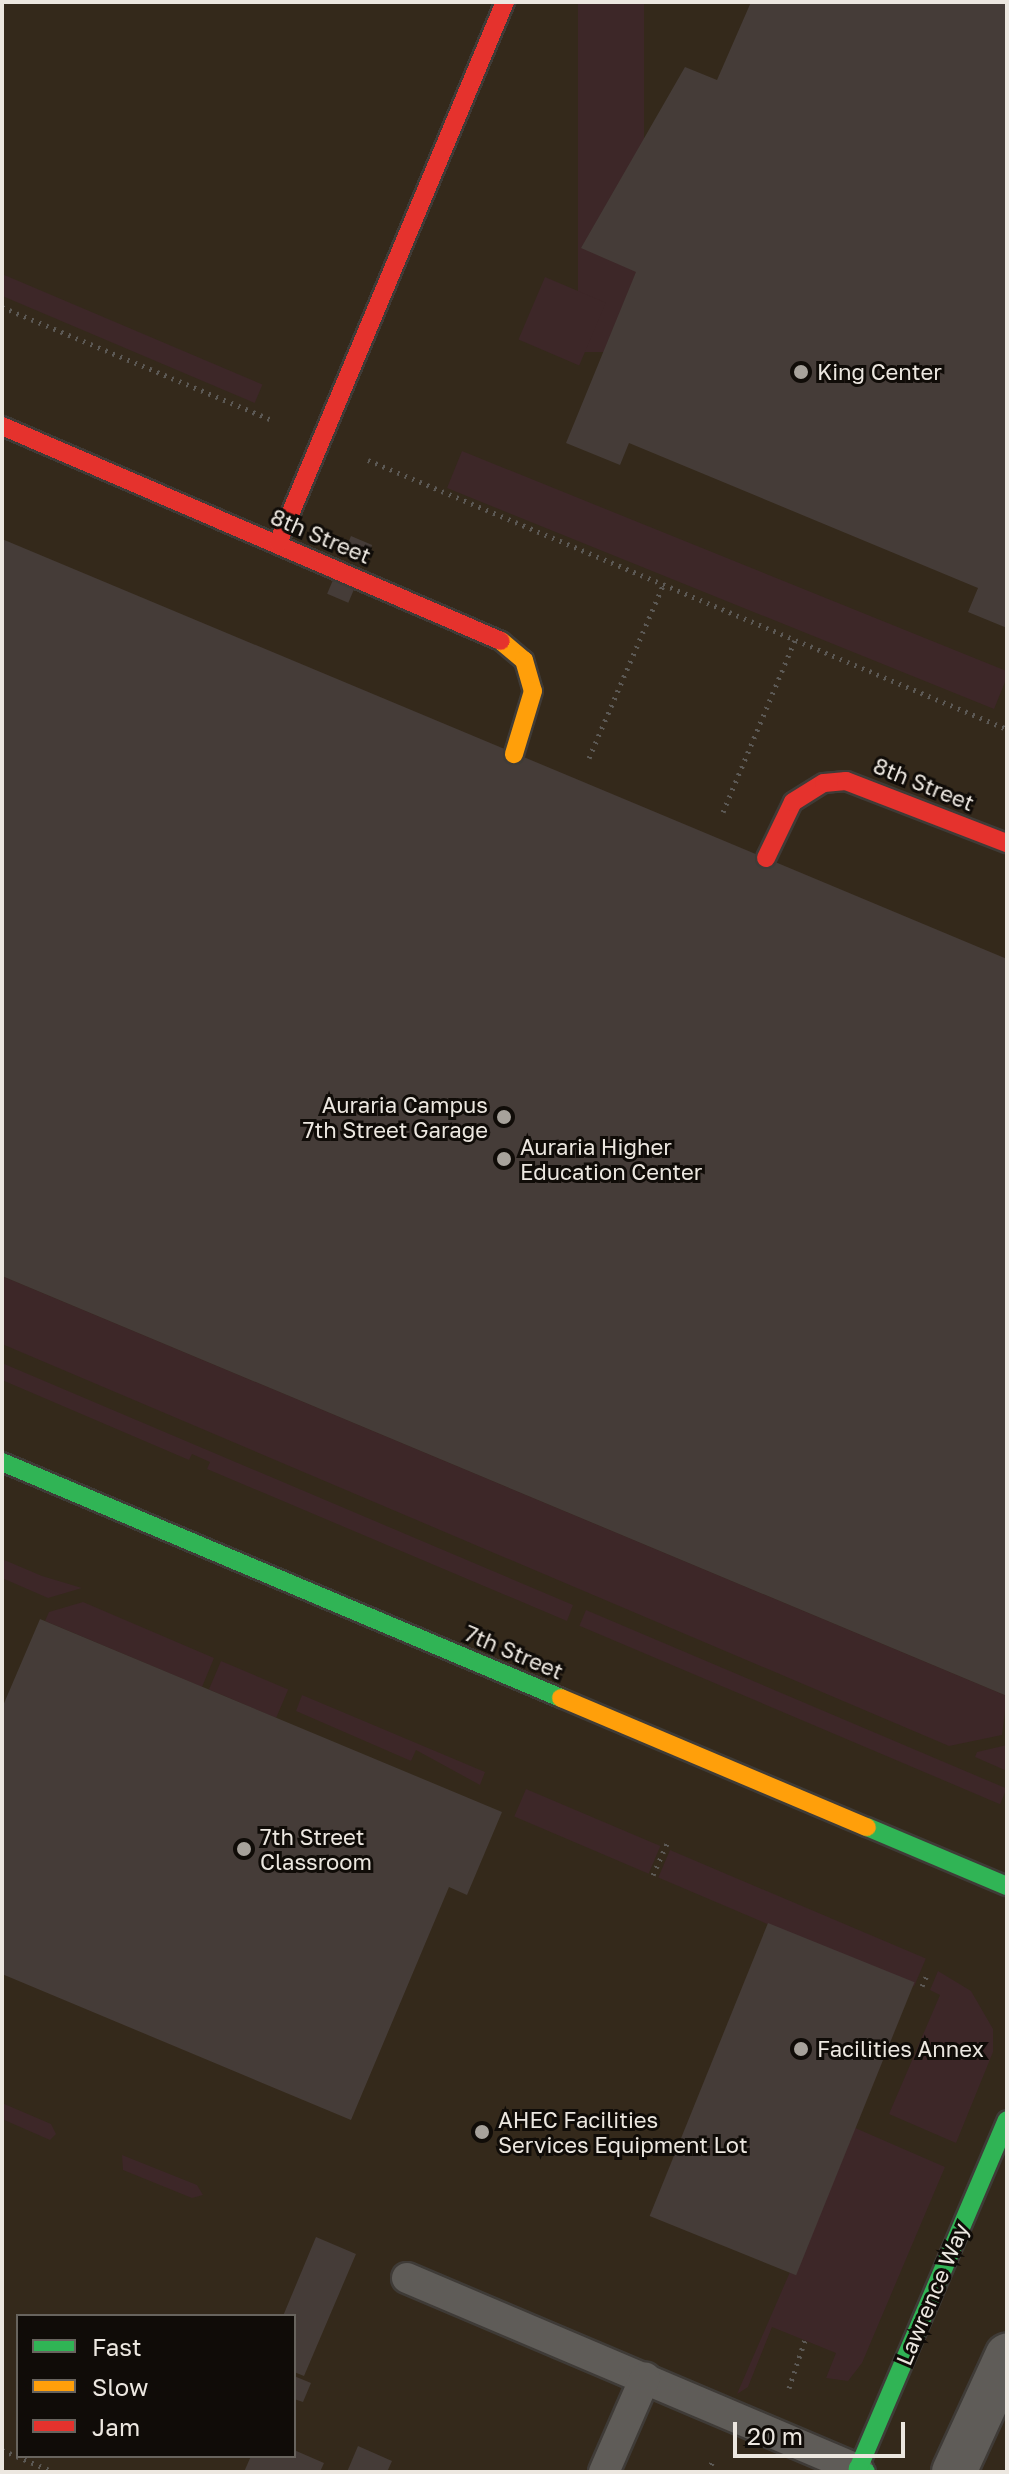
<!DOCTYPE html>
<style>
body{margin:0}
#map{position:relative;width:1009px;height:2474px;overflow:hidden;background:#26211c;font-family:"Golos Text",sans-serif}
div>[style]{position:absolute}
.built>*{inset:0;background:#34291b}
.green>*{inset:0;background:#3d2728;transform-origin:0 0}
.building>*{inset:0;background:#453c38;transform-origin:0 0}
.path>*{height:5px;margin-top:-2.5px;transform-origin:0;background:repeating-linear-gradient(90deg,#5c5955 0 2px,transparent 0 8px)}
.roads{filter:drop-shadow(2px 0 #3f3b37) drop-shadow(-2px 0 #3f3b37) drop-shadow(0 2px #3f3b37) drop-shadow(0 -2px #3f3b37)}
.lane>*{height:30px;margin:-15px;padding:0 15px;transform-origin:15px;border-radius:15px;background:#5f5c58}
.street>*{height:44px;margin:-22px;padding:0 22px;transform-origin:22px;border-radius:22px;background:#5f5c58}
.fast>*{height:18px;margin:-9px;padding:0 9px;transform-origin:9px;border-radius:9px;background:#30b455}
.slow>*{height:18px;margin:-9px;padding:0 9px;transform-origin:9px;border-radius:9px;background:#ff9f0a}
.jam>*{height:18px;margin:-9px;padding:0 9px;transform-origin:9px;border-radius:9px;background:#e5322d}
.dots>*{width:22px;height:22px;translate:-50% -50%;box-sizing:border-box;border:4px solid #100c08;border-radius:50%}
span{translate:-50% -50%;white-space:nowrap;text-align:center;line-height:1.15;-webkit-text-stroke:6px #100c08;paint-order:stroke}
.poi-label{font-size:22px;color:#ece7e0}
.left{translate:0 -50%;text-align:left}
.right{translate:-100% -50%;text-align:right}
.street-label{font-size:22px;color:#ece7e0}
.frame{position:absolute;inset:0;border:4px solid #ece7e0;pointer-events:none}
.legend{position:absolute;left:16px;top:2314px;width:280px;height:144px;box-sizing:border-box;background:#100c08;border:2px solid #68645e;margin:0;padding:10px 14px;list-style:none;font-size:24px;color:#ece7e0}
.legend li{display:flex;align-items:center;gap:16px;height:40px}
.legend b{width:40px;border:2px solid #68645e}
.scale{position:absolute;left:733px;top:2422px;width:172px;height:36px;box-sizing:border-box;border:4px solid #ece7e0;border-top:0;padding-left:10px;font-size:24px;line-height:28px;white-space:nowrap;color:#ece7e0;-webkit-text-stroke:6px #100c08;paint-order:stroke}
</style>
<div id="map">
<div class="built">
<div style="clip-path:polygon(evenodd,2px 2px,1007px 2px,1007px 2472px,2px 2472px,2px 2px,18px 2316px,294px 2316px,294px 2456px,18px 2456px,18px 2316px)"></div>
</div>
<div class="green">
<div style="left:578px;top:2px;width:66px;height:350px"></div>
<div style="left:2px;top:274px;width:283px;height:20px;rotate:23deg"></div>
<div style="left:545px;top:277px;width:66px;height:68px;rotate:23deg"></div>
<div style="left:462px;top:451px;width:590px;height:40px;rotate:22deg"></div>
<div style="clip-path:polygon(2px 1276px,1007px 1696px,1002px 1735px,949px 1746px,2px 1344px)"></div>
<div style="clip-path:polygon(2px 1363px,573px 1605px,567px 1621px,207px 1469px,210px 1462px,192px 1454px,189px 1460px,2px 1380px)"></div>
<div style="clip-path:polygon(2px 1559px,42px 1576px,82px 1588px,48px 1598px,2px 1578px)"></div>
<div style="clip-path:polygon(83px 1602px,214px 1658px,202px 1687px,45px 1621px,49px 1612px)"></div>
<div style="left:586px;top:1610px;width:457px;height:17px;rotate:23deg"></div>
<div style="left:221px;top:1661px;width:73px;height:31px;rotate:23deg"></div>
<div style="clip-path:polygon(302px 1695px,485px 1772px,480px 1785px,416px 1750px,411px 1761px,296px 1711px)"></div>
<div style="clip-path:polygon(1007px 1745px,1007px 1771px,975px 1757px,977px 1752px)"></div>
<div style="left:526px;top:1789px;width:146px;height:30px;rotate:23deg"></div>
<div style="left:670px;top:1850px;width:278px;height:30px;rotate:23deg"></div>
<div style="clip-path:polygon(938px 1971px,971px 1991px,993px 2029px,993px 2052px,956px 2143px,889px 2114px,940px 1995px,930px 1990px)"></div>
<div style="clip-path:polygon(2px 2103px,51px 2124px,56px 2134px,50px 2140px,2px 2119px)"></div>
<div style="clip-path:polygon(853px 2127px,945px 2167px,862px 2363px,848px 2381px,826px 2378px,836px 2353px,772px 2327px,748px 2387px,737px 2394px)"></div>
<div style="clip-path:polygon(122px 2155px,197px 2185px,203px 2195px,192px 2198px,123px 2170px)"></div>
</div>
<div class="building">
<div style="clip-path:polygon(751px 2px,1007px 2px,1007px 628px,968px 612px,978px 588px,629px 443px,620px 465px,566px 443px,636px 272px,581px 248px,685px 67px,717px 80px)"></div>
<div style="left:351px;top:536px;width:23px;height:17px;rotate:23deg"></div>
<div style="clip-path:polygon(2px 539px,1007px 959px,1007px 1696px,2px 1276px)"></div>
<div style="left:333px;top:580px;width:23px;height:15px;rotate:23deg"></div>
<div style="clip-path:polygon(40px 1619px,502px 1812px,467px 1895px,449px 1887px,351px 2120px,2px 1974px,2px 1708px)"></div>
<div style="left:768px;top:1923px;width:158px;height:316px;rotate:22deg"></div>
<div style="clip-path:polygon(316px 2237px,356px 2254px,304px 2376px,294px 2372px,294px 2316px,283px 2316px)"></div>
<div style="clip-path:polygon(294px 2376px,311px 2383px,303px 2402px,294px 2399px)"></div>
<div style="clip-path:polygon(358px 2446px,392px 2461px,387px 2472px,347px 2472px)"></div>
<div style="clip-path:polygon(294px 2450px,324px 2463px,320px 2472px,244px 2472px,251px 2456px)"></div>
</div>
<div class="path">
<div style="left:2px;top:307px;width:295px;rotate:22.7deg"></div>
<div style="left:368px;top:460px;width:693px;rotate:22.83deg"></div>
<div style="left:589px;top:758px;width:188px;rotate:-66.8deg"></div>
<div style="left:723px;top:812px;width:186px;rotate:-67.3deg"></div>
<div style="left:653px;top:1875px;width:37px;rotate:-66deg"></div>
<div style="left:922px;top:1986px;width:12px;rotate:-66deg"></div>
<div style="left:789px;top:2388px;width:51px;rotate:-71.6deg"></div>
<div style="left:2px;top:2450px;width:56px;rotate:22.9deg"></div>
<div style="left:708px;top:2472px;width:15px;rotate:-67deg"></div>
</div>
<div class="roads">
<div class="lane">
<div style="left:407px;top:2278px;width:490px;rotate:23deg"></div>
<div style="left:604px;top:2472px;width:103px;rotate:-66.4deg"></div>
</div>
<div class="street">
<div style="left:954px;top:2472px;width:128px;rotate:-65.4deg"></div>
</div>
<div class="fast">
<div style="left:2px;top:1462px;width:607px;rotate:22.89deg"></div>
<div style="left:867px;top:1827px;width:152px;rotate:22.9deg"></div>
<div style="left:866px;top:2472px;width:9px;rotate:-159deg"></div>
<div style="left:858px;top:2469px;width:379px;rotate:-66.9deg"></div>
</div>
<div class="slow">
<div style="left:501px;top:641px;width:30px;rotate:40deg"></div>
<div style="left:524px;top:660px;width:32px;rotate:74deg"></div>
<div style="left:533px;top:691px;width:66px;rotate:106.8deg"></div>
<div style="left:561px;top:1698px;width:332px;rotate:22.9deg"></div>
</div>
<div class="jam">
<div style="left:2px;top:426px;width:543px;rotate:23.31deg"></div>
<div style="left:278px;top:543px;width:587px;rotate:-67.24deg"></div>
<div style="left:766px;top:858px;width:62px;rotate:-64.3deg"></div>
<div style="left:793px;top:802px;width:36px;rotate:-32deg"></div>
<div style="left:824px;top:783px;width:22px;rotate:-5deg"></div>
<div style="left:846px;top:781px;width:173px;rotate:21.1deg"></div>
</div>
</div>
<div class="dots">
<div style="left:801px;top:372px;background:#a7a29b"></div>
<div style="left:504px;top:1117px;background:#a7a29b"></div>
<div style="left:504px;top:1159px;background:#a7a29b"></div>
<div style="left:244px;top:1849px;background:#a7a29b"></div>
<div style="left:801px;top:2049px;background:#a7a29b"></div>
<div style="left:482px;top:2132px;background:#a7a29b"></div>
</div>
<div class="poi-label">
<span class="left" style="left:817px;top:372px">King Center</span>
<span class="right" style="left:488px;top:1117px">Auraria Campus<br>7th Street Garage</span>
<span class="left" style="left:520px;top:1159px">Auraria Higher<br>Education Center</span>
<span class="left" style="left:260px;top:1849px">7th Street<br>Classroom</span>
<span class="left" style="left:817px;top:2049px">Facilities Annex</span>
<span class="left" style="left:498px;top:2132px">AHEC Facilities<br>Services Equipment Lot</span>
</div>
<div class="street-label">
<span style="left:321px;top:536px;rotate:23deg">8th Street</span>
<span style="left:924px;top:784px;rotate:22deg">8th Street</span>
<span style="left:514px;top:1652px;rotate:23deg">7th Street</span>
<span style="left:932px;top:2294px;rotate:-67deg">Lawrence Way</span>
</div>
<div class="frame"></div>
<ul class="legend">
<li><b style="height:10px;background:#30b455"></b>Fast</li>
<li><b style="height:10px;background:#ff9f0a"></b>Slow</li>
<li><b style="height:10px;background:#e5322d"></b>Jam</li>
</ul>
<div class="scale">20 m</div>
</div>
